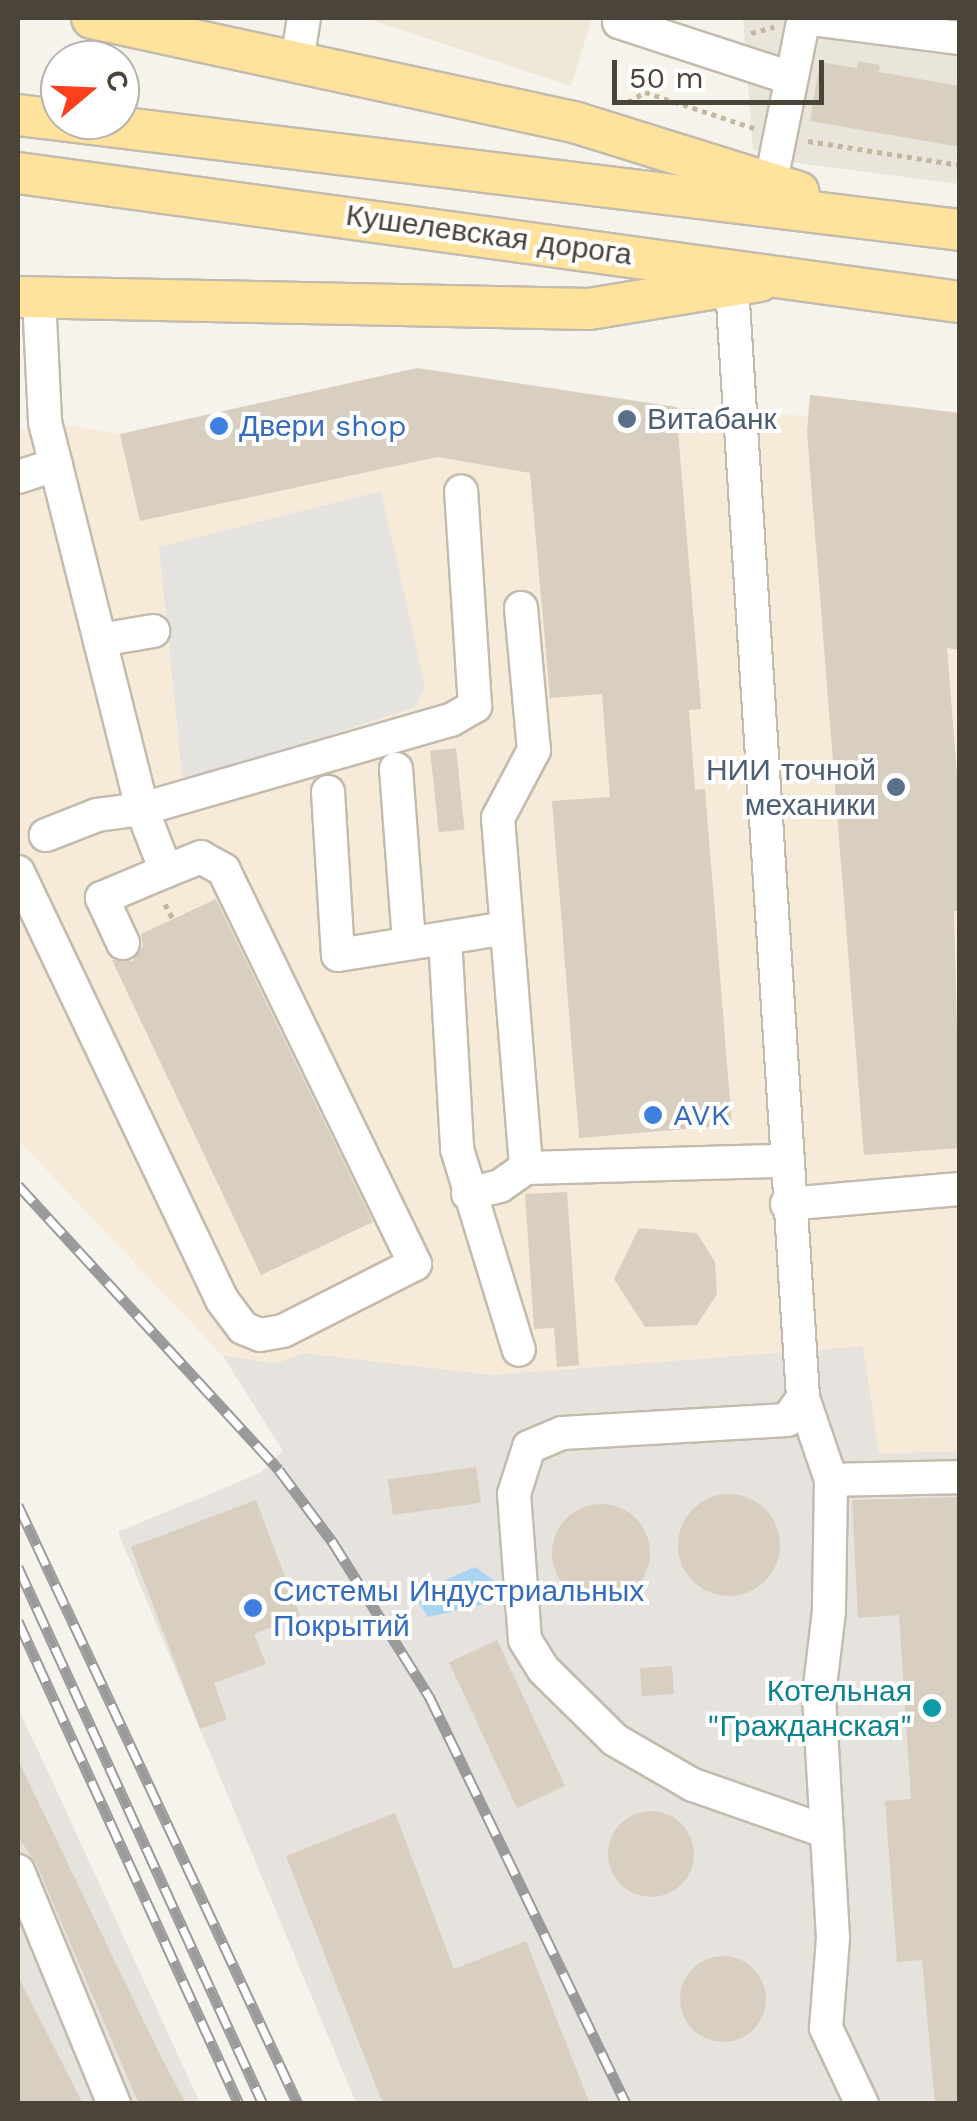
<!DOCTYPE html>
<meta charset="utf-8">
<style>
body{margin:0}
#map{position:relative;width:977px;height:2121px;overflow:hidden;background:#f6f3ec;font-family:"Work Sans",sans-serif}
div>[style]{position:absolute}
.residential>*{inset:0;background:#eae5da}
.commercial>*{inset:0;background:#f7ead8}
.industrial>*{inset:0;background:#e6e2dd}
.education>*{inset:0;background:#efe8d6}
.parking>*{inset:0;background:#e5e3e0}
.water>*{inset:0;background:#a9d4f2}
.building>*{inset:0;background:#d8cfc1;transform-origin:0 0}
.round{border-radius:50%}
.path>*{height:5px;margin-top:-2.5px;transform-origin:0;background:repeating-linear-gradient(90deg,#c4b79f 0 5px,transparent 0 10px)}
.roads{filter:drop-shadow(2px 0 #c2bbae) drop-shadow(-2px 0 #c2bbae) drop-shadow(0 2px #c2bbae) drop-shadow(0 -2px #c2bbae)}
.minor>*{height:32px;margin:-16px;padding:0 16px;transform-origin:16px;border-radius:16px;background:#fff}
.major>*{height:40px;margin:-20px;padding:0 20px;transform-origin:20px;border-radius:20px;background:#ffe39c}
.rail>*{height:11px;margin-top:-5.5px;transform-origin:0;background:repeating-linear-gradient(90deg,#fff 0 22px,#9a9a9a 0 44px);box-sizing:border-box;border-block:2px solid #9a9a9a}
.dots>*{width:28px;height:28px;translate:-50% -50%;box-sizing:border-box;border:5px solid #fff;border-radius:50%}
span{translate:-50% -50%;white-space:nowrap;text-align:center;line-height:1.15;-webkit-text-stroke:8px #fff;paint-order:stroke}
.street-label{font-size:30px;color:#4b4439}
.service-label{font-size:30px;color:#4e5e75}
.left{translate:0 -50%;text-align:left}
.right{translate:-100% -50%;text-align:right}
.shop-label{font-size:30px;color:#366cbe}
.culture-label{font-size:30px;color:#0d838f}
.frame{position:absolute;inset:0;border:20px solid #4b4439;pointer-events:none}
.north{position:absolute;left:40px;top:40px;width:100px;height:100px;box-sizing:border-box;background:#fff;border:2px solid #b7b4b0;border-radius:50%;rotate:71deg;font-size:28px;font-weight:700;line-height:40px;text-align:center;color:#4b4439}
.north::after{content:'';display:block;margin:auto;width:35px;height:45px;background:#fc3f1d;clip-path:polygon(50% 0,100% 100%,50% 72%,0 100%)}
.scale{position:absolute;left:612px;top:60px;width:212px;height:45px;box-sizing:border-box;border:5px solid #4b4439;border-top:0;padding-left:12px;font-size:30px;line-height:35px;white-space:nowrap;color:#4b4439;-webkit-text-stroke:8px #fff;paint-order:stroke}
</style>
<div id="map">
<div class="residential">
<div style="clip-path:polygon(743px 18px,959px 18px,959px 184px,797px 163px,753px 150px)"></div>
</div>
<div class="commercial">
<div style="clip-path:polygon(417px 368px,676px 407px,807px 416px,810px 395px,959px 413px,959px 1451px,878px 1455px,863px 1346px,492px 1375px,303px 1353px,277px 1363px,223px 1356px,18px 1140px,18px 430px,73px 426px,120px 434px)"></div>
</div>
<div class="industrial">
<div style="clip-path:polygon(863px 1346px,879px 1454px,959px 1451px,959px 2103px,356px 2103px,118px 1532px,260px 1473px,283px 1451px,223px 1356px,277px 1363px,303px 1353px,492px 1375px)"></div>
<div style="clip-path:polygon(18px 1708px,48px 1772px,200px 2103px,18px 2103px)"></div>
</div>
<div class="education">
<div style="clip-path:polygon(365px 18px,592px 18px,571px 86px)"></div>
</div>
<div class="parking">
<div style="clip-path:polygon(381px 491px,425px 686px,416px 707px,183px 782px,159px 547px)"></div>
</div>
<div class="water">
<div style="clip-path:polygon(475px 1567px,495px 1581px,489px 1603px,428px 1617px,418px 1602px,430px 1587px)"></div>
</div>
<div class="building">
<div style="clip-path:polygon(858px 61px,880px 65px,879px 72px,960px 86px,960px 147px,810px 121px,820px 62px,857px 68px)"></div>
<div style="clip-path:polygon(417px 368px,676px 407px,701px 709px,689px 710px,695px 790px,705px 789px,732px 1125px,579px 1138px,552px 801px,610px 797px,602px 694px,550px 698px,530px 473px,437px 457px,140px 521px,120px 434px)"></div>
<div style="clip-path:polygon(810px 395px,960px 413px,960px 650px,947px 648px,960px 812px,960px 911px,954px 911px,960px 1148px,864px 1155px,807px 432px)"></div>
<div style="left:456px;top:748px;width:82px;height:26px;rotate:84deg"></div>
<div style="clip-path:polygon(216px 899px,373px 1222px,261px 1275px,112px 960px,132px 961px,143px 946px,141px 934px)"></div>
<div style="clip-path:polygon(567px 1192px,579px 1365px,557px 1367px,554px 1328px,534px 1329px,525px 1194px)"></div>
<div style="clip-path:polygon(639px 1228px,697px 1233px,715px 1262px,717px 1294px,697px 1325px,645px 1327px,614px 1279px)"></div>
<div style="left:476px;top:1467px;width:36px;height:89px;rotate:82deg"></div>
<div class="round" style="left:678px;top:1494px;width:102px;height:102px"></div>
<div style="clip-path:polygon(960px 1497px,960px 2104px,935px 2104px,922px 1960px,897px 1962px,885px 1801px,911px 1799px,899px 1615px,858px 1618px,852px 1500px)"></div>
<div style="clip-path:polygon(256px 1500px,300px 1616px,254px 1634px,266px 1664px,214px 1683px,227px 1719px,200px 1729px,131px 1547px)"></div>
<div class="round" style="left:552px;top:1504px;width:98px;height:98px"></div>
<div style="left:497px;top:1640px;width:161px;height:53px;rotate:65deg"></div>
<div style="left:672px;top:1666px;width:28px;height:32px;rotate:86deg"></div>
<div style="clip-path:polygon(18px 1760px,161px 2057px,186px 2104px,139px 2104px,36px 1863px,18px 1837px)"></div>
<div class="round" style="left:608px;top:1811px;width:86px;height:86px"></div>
<div style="clip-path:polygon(395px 1813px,454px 1969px,526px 1941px,590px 2104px,383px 2104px,286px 1856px)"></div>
<div class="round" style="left:680px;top:1956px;width:86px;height:86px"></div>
<div style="clip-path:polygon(18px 1976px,83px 2104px,18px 2104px)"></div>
</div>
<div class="path">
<div style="left:751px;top:33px;width:24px;rotate:-15deg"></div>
<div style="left:628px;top:102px;width:20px;rotate:-30deg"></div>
<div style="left:645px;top:92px;width:115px;rotate:18.3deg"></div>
<div style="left:808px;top:141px;width:154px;rotate:9deg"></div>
<div style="left:165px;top:904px;width:17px;rotate:62deg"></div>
</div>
<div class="roads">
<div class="minor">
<div style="left:803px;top:18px;width:158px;rotate:7.3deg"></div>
<div style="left:619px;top:22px;width:177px;rotate:18.1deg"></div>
<div style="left:297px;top:61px;width:44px;rotate:-80.8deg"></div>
<div style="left:771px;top:181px;width:166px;rotate:-78.6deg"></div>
<div style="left:732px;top:287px;width:1113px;rotate:86.34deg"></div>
<div style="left:803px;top:1398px;width:87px;rotate:71.1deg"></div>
<div style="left:831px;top:1480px;width:131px;rotate:90.9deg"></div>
<div style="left:829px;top:1611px;width:85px;rotate:96.8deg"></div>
<div style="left:819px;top:1695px;width:243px;rotate:86.7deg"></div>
<div style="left:833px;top:1938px;width:90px;rotate:94.4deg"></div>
<div style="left:826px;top:2028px;width:84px;rotate:64.7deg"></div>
<div style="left:39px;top:298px;width:124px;rotate:87.2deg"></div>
<div style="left:45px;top:422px;width:399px;rotate:75.9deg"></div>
<div style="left:142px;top:809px;width:322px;rotate:-16.1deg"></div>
<div style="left:451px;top:720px;width:28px;rotate:-30deg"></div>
<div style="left:475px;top:706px;width:215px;rotate:-93.7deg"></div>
<div style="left:18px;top:477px;width:40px;rotate:-18deg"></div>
<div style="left:521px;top:608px;width:143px;rotate:84.8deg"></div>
<div style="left:534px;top:750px;width:77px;rotate:117.9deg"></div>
<div style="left:498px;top:818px;width:351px;rotate:85.4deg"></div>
<div style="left:526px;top:1168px;width:258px;rotate:-1.6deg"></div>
<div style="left:100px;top:640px;width:54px;rotate:-9.6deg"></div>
<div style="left:396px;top:769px;width:174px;rotate:85.7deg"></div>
<div style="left:328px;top:792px;width:163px;rotate:86.5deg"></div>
<div style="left:338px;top:955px;width:170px;rotate:-9.1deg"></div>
<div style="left:18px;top:872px;width:474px;rotate:64.5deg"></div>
<div style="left:222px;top:1300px;width:35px;rotate:53deg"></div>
<div style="left:243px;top:1328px;width:18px;rotate:22deg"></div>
<div style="left:260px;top:1335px;width:23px;rotate:-10deg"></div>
<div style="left:283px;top:1331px;width:148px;rotate:-26.9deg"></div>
<div style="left:415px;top:1264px;width:438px;rotate:-115.9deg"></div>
<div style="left:224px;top:870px;width:26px;rotate:-151deg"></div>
<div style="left:201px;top:857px;width:38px;rotate:158deg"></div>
<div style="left:166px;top:871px;width:66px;rotate:-111.2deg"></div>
<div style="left:142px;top:809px;width:45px;rotate:172.4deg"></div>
<div style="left:97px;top:815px;width:55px;rotate:158.6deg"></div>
<div style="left:445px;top:938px;width:211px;rotate:86.7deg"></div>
<div style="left:457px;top:1149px;width:210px;rotate:72.9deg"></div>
<div style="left:123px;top:943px;width:50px;rotate:-115deg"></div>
<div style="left:102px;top:898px;width:69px;rotate:-22.9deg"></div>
<div style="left:468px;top:1194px;width:33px;rotate:-14deg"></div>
<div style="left:500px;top:1186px;width:32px;rotate:-35deg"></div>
<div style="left:787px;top:1204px;width:174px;rotate:-5deg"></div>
<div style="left:803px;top:1398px;width:27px;rotate:126deg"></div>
<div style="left:787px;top:1420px;width:225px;rotate:176.7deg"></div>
<div style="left:562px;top:1433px;width:36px;rotate:157deg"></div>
<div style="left:529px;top:1447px;width:49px;rotate:107.7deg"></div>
<div style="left:514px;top:1494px;width:146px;rotate:85.7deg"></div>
<div style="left:525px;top:1640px;width:34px;rotate:58deg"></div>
<div style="left:543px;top:1669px;width:101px;rotate:44.6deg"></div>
<div style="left:615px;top:1740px;width:90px;rotate:30deg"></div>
<div style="left:693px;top:1785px;width:142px;rotate:19.3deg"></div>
<div style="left:831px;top:1480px;width:129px;rotate:-1.3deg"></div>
<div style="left:18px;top:1871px;width:252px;rotate:67.6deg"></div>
</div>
<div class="major">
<div style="left:92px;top:18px;width:496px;rotate:12.2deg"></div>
<div style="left:577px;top:123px;width:232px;rotate:17.3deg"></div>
<div style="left:18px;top:115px;width:949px;rotate:6.96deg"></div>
<div style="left:18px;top:173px;width:951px;rotate:7.8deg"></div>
<div style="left:18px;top:297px;width:571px;rotate:1.2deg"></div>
<div style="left:589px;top:309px;width:173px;rotate:-9.3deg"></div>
</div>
</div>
<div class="rail">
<div style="left:18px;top:1185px;width:386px;rotate:47.5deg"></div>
<div style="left:279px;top:1470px;width:89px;rotate:53.3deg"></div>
<div style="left:332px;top:1541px;width:183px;rotate:58deg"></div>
<div style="left:429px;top:1696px;width:453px;rotate:64.2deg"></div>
<div style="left:18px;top:1505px;width:661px;rotate:64.95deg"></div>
<div style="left:18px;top:1567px;width:590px;rotate:65.48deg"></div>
<div style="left:18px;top:1621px;width:531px;rotate:65.41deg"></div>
</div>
<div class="dots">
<div style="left:627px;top:419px;background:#5c6f8a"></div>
<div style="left:219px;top:426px;background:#3f7fe0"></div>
<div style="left:896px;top:787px;background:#5c6f8a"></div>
<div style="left:653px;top:1115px;background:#3f7fe0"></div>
<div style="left:253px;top:1608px;background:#3f7fe0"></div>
<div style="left:932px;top:1708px;background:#0f9aa8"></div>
</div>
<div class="street-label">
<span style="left:489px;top:235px;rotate:8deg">Кушелевская дорога</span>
</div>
<div class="service-label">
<span class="left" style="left:647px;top:419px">Витабанк</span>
<span class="right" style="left:876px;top:787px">НИИ точной<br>механики</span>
</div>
<div class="shop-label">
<span class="left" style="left:239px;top:426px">Двери shop</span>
<span class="left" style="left:673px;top:1115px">AVK</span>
<span class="left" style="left:273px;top:1608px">Системы Индустриальных<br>Покрытий</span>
</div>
<div class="culture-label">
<span class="right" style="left:912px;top:1708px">Котельная<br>"Гражданская"</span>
</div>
<div class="frame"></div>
<div class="north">С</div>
<div class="scale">50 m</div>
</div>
